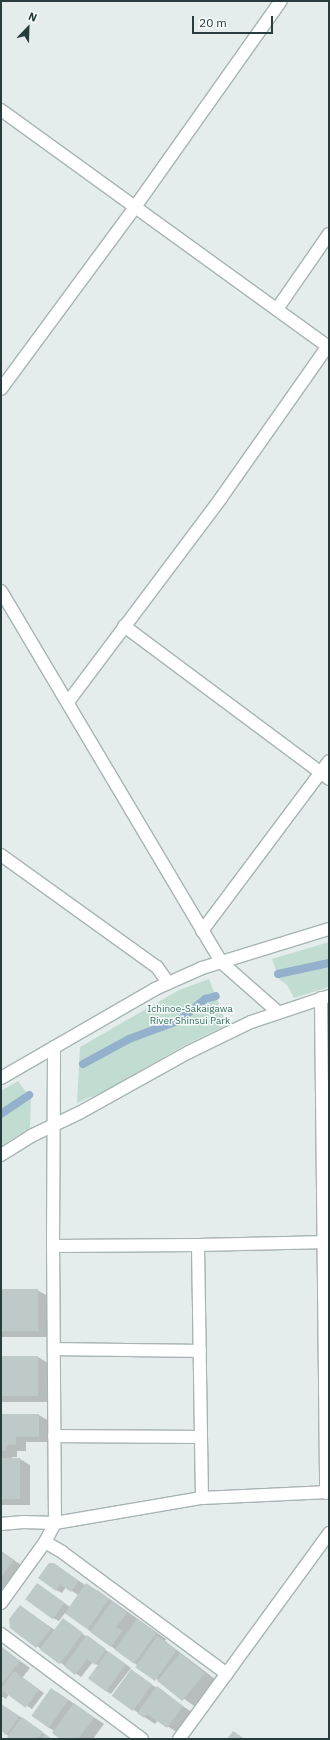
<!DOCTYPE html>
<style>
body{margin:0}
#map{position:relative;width:330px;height:1740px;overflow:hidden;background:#e5edec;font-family:"IBM Plex Sans",sans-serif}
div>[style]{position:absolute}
.green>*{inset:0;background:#c1dcd1}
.shadow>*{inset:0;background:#0003}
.stream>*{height:8px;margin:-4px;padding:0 4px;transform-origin:4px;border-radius:4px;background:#93b0cc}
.building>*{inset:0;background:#becac9;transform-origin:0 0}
.roads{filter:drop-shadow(1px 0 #a8b4b4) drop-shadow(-1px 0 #a8b4b4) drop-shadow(0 1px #a8b4b4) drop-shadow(0 -1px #a8b4b4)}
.minor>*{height:12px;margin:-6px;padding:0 6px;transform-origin:6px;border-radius:6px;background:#fff}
span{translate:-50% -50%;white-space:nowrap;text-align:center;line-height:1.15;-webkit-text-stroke:3px #f6faf9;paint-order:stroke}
.park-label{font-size:10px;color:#347060}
.frame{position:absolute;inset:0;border:2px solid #263c3d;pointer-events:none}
.north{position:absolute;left:8px;top:8px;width:40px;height:40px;-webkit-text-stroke:3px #f6faf9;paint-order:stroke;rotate:23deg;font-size:11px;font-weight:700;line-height:16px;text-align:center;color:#263c3d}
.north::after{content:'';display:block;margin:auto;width:14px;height:18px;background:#263c3d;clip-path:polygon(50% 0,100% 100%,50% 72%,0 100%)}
.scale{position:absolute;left:192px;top:16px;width:81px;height:18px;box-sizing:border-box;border:2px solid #263c3d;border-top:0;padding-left:5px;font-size:12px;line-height:14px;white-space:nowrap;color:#263c3d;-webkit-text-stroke:3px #f6faf9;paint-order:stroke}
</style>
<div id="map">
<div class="green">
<div style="clip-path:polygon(329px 942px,329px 987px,294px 998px,287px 985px,279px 979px,272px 959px)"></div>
<div style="clip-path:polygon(209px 979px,227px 1025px,183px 1046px,105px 1091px,77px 1103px,80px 1047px,179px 990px)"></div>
<div style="clip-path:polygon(18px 1081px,31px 1099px,30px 1128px,1px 1146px,1px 1091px)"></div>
</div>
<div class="shadow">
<div style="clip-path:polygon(1px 1290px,37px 1290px,48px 1296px,48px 1337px,1px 1337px)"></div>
<div style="clip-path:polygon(1px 1357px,38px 1357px,48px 1363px,48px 1402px,1px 1402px)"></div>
<div style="clip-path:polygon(1px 1415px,39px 1415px,49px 1421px,49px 1442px,26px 1442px,26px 1451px,17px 1451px,17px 1457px,12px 1457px,12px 1459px,20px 1459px,30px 1465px,30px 1505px,1px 1505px)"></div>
<div style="clip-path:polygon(1px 1551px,24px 1567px,1px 1597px)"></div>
<div style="clip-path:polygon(54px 1564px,85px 1585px,97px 1590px,166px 1639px,165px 1641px,215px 1679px,194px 1706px,65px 1613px,59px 1621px,53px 1618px,38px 1584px,70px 1607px,78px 1595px,66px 1587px,62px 1593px,56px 1590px)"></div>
<div style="clip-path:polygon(20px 1606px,55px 1630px,63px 1620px,131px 1668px,111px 1694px,106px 1691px,99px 1666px,93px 1662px,81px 1677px,11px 1628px)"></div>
<div style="clip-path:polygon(1px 1647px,30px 1668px,22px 1678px,44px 1693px,32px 1709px,9px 1694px,6px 1699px,1px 1696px)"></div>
<div style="clip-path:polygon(132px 1671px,193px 1713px,178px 1733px,158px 1720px,155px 1724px,134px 1710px)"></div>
<div style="clip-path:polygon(57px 1692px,104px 1724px,93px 1739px,61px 1739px,54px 1731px,48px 1727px)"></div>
<div style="clip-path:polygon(1px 1704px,28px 1722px,52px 1739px,12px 1739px,1px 1730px)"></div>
</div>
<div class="stream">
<div style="left:278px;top:974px;width:52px;rotate:-12.2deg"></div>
<div style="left:83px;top:1064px;width:52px;rotate:-28.5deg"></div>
<div style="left:129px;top:1039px;width:54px;rotate:-20.4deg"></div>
<div style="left:180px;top:1020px;width:33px;rotate:-40deg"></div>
<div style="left:205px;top:999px;width:11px;rotate:-15deg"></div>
<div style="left:1px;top:1114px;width:34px;rotate:-34deg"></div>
</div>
<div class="building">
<div style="left:1px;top:1289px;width:37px;height:42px"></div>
<div style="left:1px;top:1356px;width:37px;height:40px"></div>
<div style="clip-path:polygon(1px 1414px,39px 1414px,39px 1437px,16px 1437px,16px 1445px,6px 1445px,6px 1451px,1px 1451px)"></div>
<div style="left:1px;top:1458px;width:19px;height:41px"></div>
<div style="clip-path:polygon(1px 1551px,14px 1560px,1px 1577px)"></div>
<div style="clip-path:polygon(49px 1563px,54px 1563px,79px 1581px,71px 1592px,60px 1584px,56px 1591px,38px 1578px)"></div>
<div style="left:37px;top:1583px;width:34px;height:20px;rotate:36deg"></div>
<div style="left:86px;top:1583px;width:28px;height:37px;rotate:35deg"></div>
<div style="clip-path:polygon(112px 1601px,127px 1613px,116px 1627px,122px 1631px,111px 1647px,90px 1632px)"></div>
<div style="clip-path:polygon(20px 1605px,51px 1628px,36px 1648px,10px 1628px,9px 1619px)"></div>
<div style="left:63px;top:1618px;width:25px;height:39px;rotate:37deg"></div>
<div style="left:137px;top:1619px;width:24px;height:38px;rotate:36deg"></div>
<div style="clip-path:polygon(87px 1635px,106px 1649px,95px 1665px,87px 1659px,75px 1675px,64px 1666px)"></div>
<div style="left:157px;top:1636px;width:24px;height:38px;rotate:35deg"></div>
<div style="clip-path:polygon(1px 1646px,20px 1661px,1px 1685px)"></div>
<div style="left:108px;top:1651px;width:22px;height:34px;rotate:36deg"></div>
<div style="left:180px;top:1653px;width:32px;height:36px;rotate:39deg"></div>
<div style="left:131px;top:1669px;width:26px;height:33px;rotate:36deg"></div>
<div style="left:14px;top:1671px;width:31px;height:23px;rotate:36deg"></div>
<div style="clip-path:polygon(157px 1686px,183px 1706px,167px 1728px,147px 1714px,144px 1718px,137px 1713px)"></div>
<div style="left:51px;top:1688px;width:21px;height:34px;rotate:35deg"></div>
<div style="clip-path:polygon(74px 1703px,94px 1718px,78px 1739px,60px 1739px,52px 1733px)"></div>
<div style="clip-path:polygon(1px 1704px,19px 1717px,6px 1735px,1px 1731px)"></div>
<div style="clip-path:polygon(22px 1717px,43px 1732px,37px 1739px,11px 1739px,7px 1737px)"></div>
<div style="clip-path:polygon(233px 1731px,245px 1739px,227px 1739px)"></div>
<div style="clip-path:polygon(45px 1734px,52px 1739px,42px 1739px)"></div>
</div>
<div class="roads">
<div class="minor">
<div style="left:1px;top:110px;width:405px;rotate:35.9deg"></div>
<div style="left:277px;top:309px;width:91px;rotate:-55.3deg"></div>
<div style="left:1px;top:389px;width:226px;rotate:-53.6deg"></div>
<div style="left:135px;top:207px;width:252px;rotate:-54.7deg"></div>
<div style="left:1px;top:591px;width:431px;rotate:59.3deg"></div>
<div style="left:221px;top:962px;width:76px;rotate:41.3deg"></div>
<div style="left:124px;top:626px;width:256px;rotate:36.7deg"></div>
<div style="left:68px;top:702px;width:255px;rotate:-53.1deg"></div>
<div style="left:221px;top:498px;width:186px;rotate:-54.9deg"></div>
<div style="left:1px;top:855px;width:192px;rotate:35.7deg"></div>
<div style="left:157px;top:967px;width:19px;rotate:55deg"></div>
<div style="left:202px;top:931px;width:212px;rotate:-53.2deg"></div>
<div style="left:321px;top:998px;width:495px;rotate:89.4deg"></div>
<div style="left:1px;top:1078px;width:178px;rotate:-30deg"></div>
<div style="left:155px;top:989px;width:51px;rotate:-24.1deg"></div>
<div style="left:202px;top:968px;width:133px;rotate:-17.1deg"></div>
<div style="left:1px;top:1155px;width:36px;rotate:-32deg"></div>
<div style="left:31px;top:1136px;width:55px;rotate:-25.6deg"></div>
<div style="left:81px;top:1112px;width:124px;rotate:-29.1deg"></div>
<div style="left:189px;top:1052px;width:69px;rotate:-25.8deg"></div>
<div style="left:251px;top:1022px;width:82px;rotate:-18.4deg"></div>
<div style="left:198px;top:1245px;width:253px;rotate:89.1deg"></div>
<div style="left:53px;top:1246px;width:145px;rotate:-0.4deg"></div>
<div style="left:198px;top:1245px;width:131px;rotate:-1.3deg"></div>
<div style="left:54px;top:1349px;width:146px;rotate:0.8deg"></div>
<div style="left:54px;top:1436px;width:147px;rotate:0.4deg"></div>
<div style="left:1px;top:1524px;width:22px;rotate:-5deg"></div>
<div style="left:23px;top:1522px;width:32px;rotate:2deg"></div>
<div style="left:55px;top:1523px;width:149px;rotate:-9.7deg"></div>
<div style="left:202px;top:1498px;width:127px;rotate:-2.7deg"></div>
<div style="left:45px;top:1542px;width:20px;rotate:30deg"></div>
<div style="left:62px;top:1552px;width:205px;rotate:36.5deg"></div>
<div style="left:1px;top:1603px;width:75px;rotate:-54.2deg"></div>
<div style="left:45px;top:1542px;width:21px;rotate:-62deg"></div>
<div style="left:55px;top:1523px;width:277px;rotate:-90.4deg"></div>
<div style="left:53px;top:1246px;width:199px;rotate:-89.7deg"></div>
<div style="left:1px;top:1634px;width:176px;rotate:36.7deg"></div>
<div style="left:179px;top:1739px;width:255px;rotate:-53.9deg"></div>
</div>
</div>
<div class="park-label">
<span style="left:190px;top:1014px">Ichinoe-Sakaigawa<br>River Shinsui Park</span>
</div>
<div class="frame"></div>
<div class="north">N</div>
<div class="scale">20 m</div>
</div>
